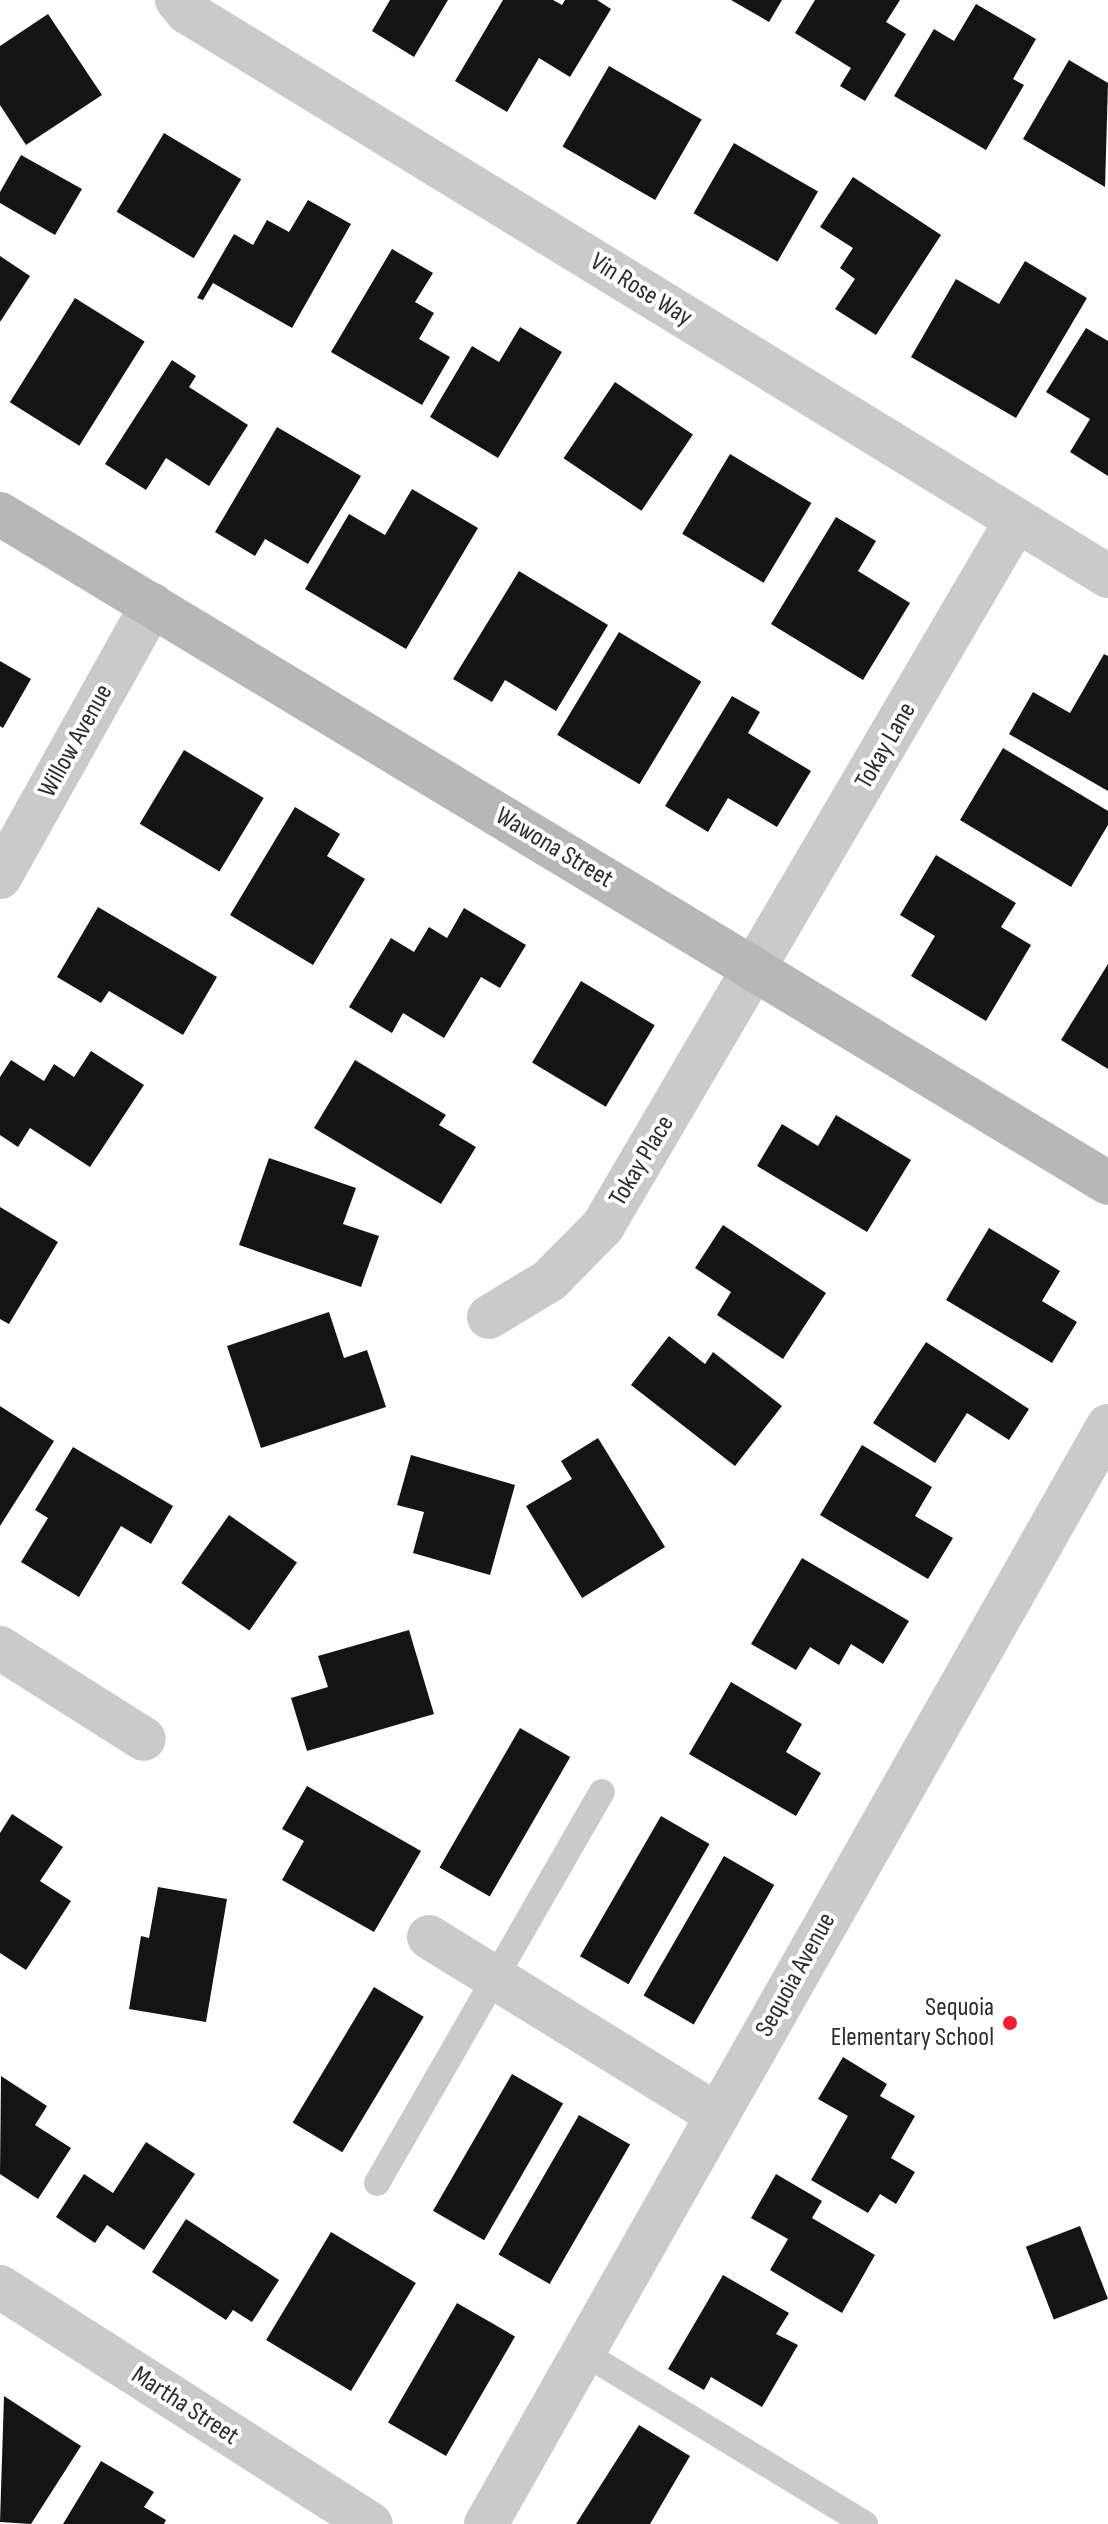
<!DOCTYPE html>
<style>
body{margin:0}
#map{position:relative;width:1108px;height:2524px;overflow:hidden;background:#fff;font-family:"Sofia Sans Condensed",sans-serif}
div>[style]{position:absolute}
.building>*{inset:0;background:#141414;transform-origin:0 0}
.lane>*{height:26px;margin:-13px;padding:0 13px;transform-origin:13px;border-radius:13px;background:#cacaca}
.street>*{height:44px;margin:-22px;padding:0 22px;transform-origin:22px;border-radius:22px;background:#cacaca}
.secondary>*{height:44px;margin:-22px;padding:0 22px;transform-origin:22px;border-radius:22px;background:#b7b7b7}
.dots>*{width:22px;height:22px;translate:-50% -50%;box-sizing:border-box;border:4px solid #fff;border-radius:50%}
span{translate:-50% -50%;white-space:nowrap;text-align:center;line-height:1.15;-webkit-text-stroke:8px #fff;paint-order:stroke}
.street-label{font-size:26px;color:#2d2d2d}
.poi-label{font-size:26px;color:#2d2d2d}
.right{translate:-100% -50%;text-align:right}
</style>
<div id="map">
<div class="building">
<div style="clip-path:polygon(390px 0,448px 0,414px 57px,372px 31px)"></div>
<div style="clip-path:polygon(503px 0,553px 0,562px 5px,565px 0,597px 0,611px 9px,570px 77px,539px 58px,507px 112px,455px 81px)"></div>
<div style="clip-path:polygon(731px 0,782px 0,769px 22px)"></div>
<div style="clip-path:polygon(815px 0,900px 0,886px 22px,906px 34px,865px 101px,840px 86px,851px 68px,795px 33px)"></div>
<div style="clip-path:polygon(976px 4px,1036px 39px,1013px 79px,1024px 85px,986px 150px,894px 96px,934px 29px,954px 41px)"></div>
<div style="clip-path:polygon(48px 14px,102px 95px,26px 145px,0 105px,0 46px)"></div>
<div style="clip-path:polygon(1069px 60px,1108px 83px,1105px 187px,1023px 139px)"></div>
<div style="left:609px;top:66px;width:107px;height:93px;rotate:30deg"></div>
<div style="left:164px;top:133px;width:90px;height:92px;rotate:31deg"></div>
<div style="left:734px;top:143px;width:97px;height:81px;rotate:30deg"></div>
<div style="clip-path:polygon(21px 155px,82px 189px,55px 235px,0 203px,0 192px)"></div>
<div style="clip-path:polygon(853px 177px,941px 235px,876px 335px,835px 309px,855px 279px,840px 268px,853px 248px,820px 227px)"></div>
<div style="clip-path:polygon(308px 200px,351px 224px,292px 328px,213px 283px,203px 300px,197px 298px,234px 234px,253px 245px,267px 220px,289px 232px)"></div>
<div style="clip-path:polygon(392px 249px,433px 273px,415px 302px,434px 313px,419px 339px,450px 357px,422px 405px,331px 352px)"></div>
<div style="clip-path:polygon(0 256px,30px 276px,0 322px)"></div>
<div style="clip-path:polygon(1025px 261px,1087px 298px,1016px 418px,911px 357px,956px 279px,999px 304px)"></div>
<div style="left:75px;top:298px;width:82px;height:123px;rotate:32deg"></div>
<div style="clip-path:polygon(520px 327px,562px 352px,498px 458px,430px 417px,472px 346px,499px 362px)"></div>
<div style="clip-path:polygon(1086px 328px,1108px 341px,1108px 476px,1070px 452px,1090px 419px,1046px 392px)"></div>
<div style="clip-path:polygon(172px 360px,196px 376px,189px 387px,248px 425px,209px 486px,166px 458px,146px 490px,105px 464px)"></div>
<div style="left:615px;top:382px;width:94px;height:92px;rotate:34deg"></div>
<div style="clip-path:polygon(277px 427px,361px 476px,308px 564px,265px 539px,255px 556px,215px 532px)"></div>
<div style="left:730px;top:454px;width:95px;height:93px;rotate:31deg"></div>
<div style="clip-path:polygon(412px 489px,478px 528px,406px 649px,305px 589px,349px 514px,385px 535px)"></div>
<div style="clip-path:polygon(836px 517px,876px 541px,858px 571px,910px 603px,863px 680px,771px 624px)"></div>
<div style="clip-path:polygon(519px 571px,608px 625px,556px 711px,505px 680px,492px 702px,453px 679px)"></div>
<div style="left:619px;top:632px;width:96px;height:120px;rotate:31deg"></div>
<div style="clip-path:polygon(1104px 654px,1108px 656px,1108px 791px,1009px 734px,1033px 692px,1070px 713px)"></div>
<div style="clip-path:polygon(0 661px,31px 679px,3px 728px,0 726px)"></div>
<div style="clip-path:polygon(732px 696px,760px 712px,748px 733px,811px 771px,777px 827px,728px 798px,708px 832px,665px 806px)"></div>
<div style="clip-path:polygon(1003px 748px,1108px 811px,1108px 825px,1071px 887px,960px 820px)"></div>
<div style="left:184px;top:750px;width:93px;height:86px;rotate:31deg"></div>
<div style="clip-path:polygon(295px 807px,340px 834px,327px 856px,365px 879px,313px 965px,230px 915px)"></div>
<div style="clip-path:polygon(936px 855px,1016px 903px,1001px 927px,1031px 945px,986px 1021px,911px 976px,935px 936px,900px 915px)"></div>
<div style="clip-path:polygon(98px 907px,217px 977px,183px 1035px,109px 991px,101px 1003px,57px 977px)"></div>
<div style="clip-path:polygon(464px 908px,526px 945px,500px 988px,481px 977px,444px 1038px,403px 1013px,392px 1033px,349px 1007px,391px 938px,414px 952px,429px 927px,447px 938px)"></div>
<div style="clip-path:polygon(1108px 964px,1108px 1069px,1061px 1040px)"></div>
<div style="left:581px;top:981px;width:86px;height:95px;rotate:31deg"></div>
<div style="clip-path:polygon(91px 1051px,144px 1085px,90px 1167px,30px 1128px,18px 1147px,0 1135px,0 1077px,11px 1060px,44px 1081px,54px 1064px,74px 1077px)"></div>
<div style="clip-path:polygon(355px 1060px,446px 1115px,439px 1125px,476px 1147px,441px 1204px,314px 1128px)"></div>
<div style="clip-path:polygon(836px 1115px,911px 1160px,867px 1232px,757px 1166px,782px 1124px,818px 1146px)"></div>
<div style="clip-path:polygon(269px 1158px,356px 1188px,343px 1224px,379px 1236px,361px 1287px,239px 1245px)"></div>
<div style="clip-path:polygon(0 1207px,58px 1242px,9px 1324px,0 1319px)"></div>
<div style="clip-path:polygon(723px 1225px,826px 1293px,783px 1359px,717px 1315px,731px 1292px,695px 1268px)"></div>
<div style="clip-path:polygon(989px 1228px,1060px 1271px,1042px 1301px,1077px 1322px,1052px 1363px,946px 1300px)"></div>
<div style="clip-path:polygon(329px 1312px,344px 1358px,367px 1350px,386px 1407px,261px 1448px,227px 1346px)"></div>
<div style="clip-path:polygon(669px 1336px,705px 1364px,713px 1352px,782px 1406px,735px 1466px,631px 1385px)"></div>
<div style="clip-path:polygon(926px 1342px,1029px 1409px,1009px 1440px,967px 1413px,935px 1463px,873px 1423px)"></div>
<div style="clip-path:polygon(0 1406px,54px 1441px,0 1526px)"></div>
<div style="clip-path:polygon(598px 1438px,665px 1547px,582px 1598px,526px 1506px,572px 1479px,561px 1461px)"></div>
<div style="clip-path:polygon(862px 1445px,932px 1487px,915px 1516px,953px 1538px,928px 1579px,820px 1515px)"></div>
<div style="clip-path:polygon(73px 1447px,173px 1506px,151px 1544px,121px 1526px,79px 1597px,21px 1562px,48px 1518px,35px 1510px)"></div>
<div style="clip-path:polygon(411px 1455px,515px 1485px,490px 1575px,413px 1553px,424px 1512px,397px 1505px)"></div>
<div style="left:229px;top:1515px;width:83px;height:83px;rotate:35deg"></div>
<div style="clip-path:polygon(802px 1558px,909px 1621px,883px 1664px,851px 1644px,839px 1665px,810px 1647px,796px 1670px,751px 1644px)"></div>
<div style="clip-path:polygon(409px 1630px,434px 1714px,307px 1751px,291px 1698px,328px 1687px,318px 1656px)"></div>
<div style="clip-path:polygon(731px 1682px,802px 1724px,786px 1752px,821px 1773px,796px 1816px,689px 1754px)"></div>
<div style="left:520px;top:1728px;width:58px;height:161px;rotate:30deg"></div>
<div style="clip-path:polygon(307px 1786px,421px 1851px,374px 1932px,282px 1880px,304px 1841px,282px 1829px)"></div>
<div style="clip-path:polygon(12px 1814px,63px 1847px,40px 1881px,71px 1901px,26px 1970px,0 1953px,0 1833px)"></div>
<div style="left:661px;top:1816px;width:56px;height:162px;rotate:30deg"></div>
<div style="left:724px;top:1856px;width:58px;height:161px;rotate:30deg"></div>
<div style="clip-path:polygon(158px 1887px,227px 1899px,206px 2022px,129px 2009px,141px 1936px,149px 1938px)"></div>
<div style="left:374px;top:1987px;width:58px;height:158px;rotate:31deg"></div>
<div style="clip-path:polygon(843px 2057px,887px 2084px,880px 2096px,915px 2116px,891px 2158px,915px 2172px,896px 2204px,880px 2194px,868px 2213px,811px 2180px,848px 2116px,818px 2099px)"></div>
<div style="left:512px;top:2074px;width:59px;height:158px;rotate:30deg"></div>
<div style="clip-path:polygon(1px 2076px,47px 2106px,35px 2125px,71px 2148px,38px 2199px,0 2174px)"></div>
<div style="left:579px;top:2115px;width:59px;height:161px;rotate:30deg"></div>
<div style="clip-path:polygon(146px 2142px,195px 2174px,144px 2250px,107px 2225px,95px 2243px,56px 2217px,84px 2174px,113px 2193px)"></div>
<div style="clip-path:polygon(776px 2174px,822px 2201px,812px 2218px,875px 2255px,842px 2313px,770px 2270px,788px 2239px,751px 2218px)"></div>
<div style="clip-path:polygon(186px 2219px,279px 2280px,252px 2322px,233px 2310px,226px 2320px,152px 2272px)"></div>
<div style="left:1080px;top:2226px;width:78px;height:58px;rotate:69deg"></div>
<div style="left:331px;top:2232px;width:99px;height:126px;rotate:31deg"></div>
<div style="clip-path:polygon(723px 2275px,789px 2313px,776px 2334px,798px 2345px,762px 2407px,711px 2377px,704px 2390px,668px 2369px)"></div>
<div style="left:457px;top:2303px;width:67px;height:138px;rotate:30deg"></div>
<div style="clip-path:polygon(4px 2396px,81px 2446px,31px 2524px,0 2522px)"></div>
<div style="clip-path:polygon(639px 2425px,690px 2456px,650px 2524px,576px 2524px)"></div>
<div style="clip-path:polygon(101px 2461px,154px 2492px,144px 2507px,166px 2520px,164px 2524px,63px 2524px)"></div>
</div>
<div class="lane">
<div style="left:377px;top:2183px;width:451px;rotate:-60.1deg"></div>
<div style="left:584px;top:2353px;width:329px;rotate:31.3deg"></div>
</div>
<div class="street">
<div style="left:177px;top:0;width:16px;rotate:50deg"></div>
<div style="left:187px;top:12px;width:1080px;rotate:31.48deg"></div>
<div style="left:0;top:877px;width:312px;rotate:-60.8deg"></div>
<div style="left:489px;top:1317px;width:71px;rotate:-31.2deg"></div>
<div style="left:550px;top:1280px;width:76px;rotate:-45.5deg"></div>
<div style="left:603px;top:1226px;width:817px;rotate:-59.64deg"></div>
<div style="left:0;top:1648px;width:170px;rotate:32.3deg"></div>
<div style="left:429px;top:1937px;width:339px;rotate:31.7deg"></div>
<div style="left:0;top:2287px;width:440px;rotate:32.6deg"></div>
<div style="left:486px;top:2524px;width:1262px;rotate:-60.47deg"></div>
</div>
<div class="secondary">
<div style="left:0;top:514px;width:1294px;rotate:31.12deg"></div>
</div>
<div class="dots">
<div style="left:1010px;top:2023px;background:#f41e37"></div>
</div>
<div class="street-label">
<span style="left:641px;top:290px;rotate:32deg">Vin Rose Way</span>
<span style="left:76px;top:741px;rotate:-61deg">Willow Avenue</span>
<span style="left:886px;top:746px;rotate:-60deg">Tokay Lane</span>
<span style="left:554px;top:848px;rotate:31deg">Wawona Street</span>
<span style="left:642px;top:1161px;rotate:-59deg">Tokay Place</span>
<span style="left:796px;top:1975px;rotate:-61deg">Sequoia Avenue</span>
<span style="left:185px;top:2406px;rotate:33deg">Martha Street</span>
</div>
<div class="poi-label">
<span class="right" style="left:994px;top:2023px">Sequoia<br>Elementary School</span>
</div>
</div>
